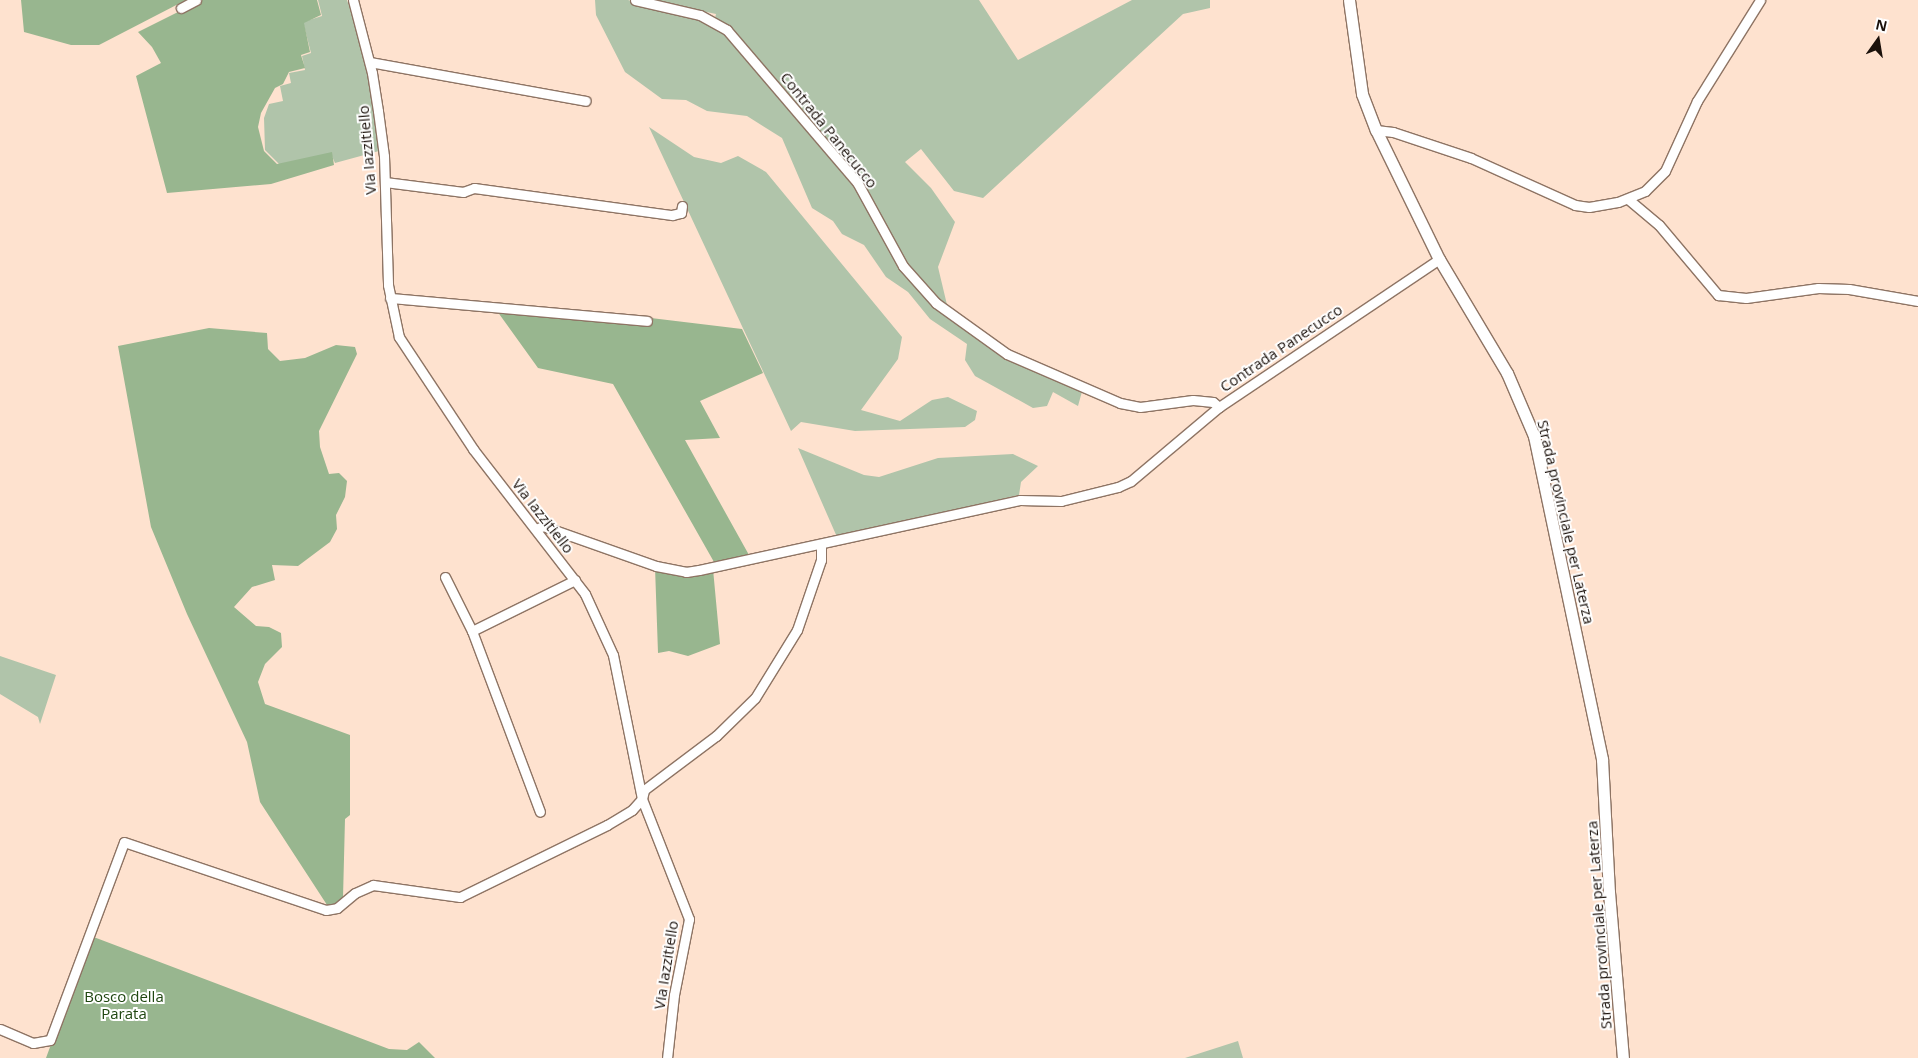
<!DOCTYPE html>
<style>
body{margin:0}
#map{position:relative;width:1918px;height:1058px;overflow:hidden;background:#fee2cf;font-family:"Open Sans",sans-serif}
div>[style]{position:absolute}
.green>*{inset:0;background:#b0c4aa}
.forest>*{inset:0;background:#98b68f}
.roads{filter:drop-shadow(1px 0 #8e7464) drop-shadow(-1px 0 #8e7464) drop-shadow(0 1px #8e7464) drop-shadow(0 -1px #8e7464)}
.minor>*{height:9px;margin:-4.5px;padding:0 4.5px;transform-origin:4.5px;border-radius:4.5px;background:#fff}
.major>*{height:11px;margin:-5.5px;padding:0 5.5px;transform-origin:5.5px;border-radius:5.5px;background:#fff}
span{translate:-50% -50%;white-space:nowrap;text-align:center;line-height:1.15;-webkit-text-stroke:4px #fff;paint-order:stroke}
.street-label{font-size:15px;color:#1b110b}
.park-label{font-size:15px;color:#1f4610}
.north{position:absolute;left:1853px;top:15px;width:50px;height:50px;-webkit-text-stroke:4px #fff;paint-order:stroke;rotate:13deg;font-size:14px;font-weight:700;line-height:20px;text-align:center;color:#1b110b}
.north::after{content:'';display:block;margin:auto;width:18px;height:22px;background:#1b110b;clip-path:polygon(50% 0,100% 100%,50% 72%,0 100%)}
</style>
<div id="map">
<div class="green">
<div style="clip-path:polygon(318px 0,347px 0,365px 53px,379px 151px,335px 163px,331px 154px,281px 166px,265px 150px,264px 118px,269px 104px,283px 101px,280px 86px,291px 83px,289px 73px,305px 70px,302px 56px,311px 53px,303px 22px,322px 16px)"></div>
<div style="clip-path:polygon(595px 0,628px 0,721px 26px,715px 18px,716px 14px,649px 0,979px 0,1018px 60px,1132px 0,1210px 0,1210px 8px,1183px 14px,983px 198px,954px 191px,921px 149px,905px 162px,931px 188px,955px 222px,938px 267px,948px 309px,912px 272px,865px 186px,727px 31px,856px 184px,922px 292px,1001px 353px,1083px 388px,1078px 406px,1053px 392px,1047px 406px,1033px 408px,975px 376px,965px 360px,967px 344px,930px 319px,908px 292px,886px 277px,864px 245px,842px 234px,833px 221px,812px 208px,782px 138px,747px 116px,707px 111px,686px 100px,662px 99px,625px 72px,596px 15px)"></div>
<div style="clip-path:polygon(649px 127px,694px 157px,721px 163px,738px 156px,766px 172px,902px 337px,898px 359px,861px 410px,900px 421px,932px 400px,948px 397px,977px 411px,975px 420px,965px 427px,855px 431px,801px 422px,791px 431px)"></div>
<div style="clip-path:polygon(798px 448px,864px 475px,879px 477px,938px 458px,1013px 454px,1038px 466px,1021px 482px,1019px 495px,837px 537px)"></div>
<div style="clip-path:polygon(0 656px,56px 675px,40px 724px,38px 717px,0 694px)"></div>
<div style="clip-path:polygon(1238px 1041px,1243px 1058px,1185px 1058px)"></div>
</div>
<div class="forest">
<div style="clip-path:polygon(21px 0,186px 0,99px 45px,71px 45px,24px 32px)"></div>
<div style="clip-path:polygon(202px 0,317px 0,321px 15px,304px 23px,310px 52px,301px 55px,305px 68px,289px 72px,283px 84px,275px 88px,261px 113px,258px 127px,264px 151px,277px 164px,332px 152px,334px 165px,271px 184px,167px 193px,136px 76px,161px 63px,152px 47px,138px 32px)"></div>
<div style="clip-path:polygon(497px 311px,626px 315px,742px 329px,763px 373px,700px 401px,720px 438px,685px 440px,749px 555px,714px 562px,613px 384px,538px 368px)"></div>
<div style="clip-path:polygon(209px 328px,267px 333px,268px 349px,280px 361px,305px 358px,336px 345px,355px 347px,357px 354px,319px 431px,320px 447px,329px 474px,339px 473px,347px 481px,345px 497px,336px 515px,337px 529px,330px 542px,298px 566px,272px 565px,275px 580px,252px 587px,234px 607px,256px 626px,269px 627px,281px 633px,282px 647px,265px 664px,258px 682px,265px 704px,350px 735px,350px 815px,345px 819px,343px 898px,329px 908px,260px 802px,247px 742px,187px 614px,151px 527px,118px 346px)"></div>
<div style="clip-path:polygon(655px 567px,713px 569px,720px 644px,688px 656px,669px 651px,658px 653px)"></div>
<div style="clip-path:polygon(91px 936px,389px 1049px,407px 1050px,419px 1042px,435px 1058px,46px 1058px)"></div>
</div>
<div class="roads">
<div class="minor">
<div style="left:353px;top:0;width:75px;rotate:75.4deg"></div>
<div style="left:372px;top:73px;width:38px;rotate:81deg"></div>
<div style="left:378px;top:111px;width:45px;rotate:82.4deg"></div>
<div style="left:384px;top:156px;width:129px;rotate:88.2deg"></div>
<div style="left:388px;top:285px;width:53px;rotate:78.1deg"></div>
<div style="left:399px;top:337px;width:134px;rotate:56.5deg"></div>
<div style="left:473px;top:449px;width:183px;rotate:52.3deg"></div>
<div style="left:585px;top:594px;width:67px;rotate:65.3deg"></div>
<div style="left:613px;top:655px;width:147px;rotate:78.6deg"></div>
<div style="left:642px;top:799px;width:129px;rotate:68.6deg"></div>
<div style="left:689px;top:919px;width:77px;rotate:101.2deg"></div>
<div style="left:674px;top:995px;width:63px;rotate:96.3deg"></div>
<div style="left:635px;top:0;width:67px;rotate:13deg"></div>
<div style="left:700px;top:15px;width:31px;rotate:29deg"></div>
<div style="left:727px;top:30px;width:200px;rotate:49.5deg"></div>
<div style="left:857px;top:182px;width:96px;rotate:61.3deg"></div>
<div style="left:903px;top:266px;width:50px;rotate:48.3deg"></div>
<div style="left:936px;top:303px;width:87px;rotate:35.7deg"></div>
<div style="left:1007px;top:354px;width:123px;rotate:23.4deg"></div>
<div style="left:1120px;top:403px;width:20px;rotate:11deg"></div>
<div style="left:1140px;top:407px;width:53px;rotate:-7.5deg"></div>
<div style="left:1193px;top:400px;width:20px;rotate:6deg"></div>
<div style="left:1213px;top:402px;width:8px;rotate:40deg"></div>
<div style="left:1219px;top:407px;width:265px;rotate:-33.9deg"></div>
<div style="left:181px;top:8px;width:17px;rotate:-28deg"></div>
<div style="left:370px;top:62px;width:219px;rotate:10.2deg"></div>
<div style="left:1376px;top:130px;width:17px;rotate:7deg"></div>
<div style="left:1393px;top:132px;width:82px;rotate:18.4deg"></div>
<div style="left:1471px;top:158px;width:114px;rotate:24.3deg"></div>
<div style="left:1575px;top:205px;width:14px;rotate:8deg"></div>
<div style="left:1589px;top:207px;width:29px;rotate:-10deg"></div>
<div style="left:1618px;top:202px;width:29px;rotate:-22deg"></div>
<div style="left:1645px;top:191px;width:28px;rotate:-45deg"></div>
<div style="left:1665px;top:171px;width:77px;rotate:-65.4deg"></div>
<div style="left:1697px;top:101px;width:119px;rotate:-58deg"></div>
<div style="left:385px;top:182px;width:79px;rotate:7.3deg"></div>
<div style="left:463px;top:192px;width:12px;rotate:-20deg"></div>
<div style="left:474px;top:188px;width:200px;rotate:7.8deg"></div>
<div style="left:672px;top:215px;width:9px;rotate:-13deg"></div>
<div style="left:681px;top:213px;width:7px;rotate:-82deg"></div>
<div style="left:1628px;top:199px;width:40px;rotate:40deg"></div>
<div style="left:1659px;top:225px;width:92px;rotate:49.9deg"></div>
<div style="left:1718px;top:295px;width:28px;rotate:6deg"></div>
<div style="left:1746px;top:298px;width:73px;rotate:-7.9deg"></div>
<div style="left:1818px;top:288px;width:31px;rotate:2deg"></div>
<div style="left:1849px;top:289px;width:70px;rotate:9.9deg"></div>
<div style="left:390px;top:298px;width:258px;rotate:5.1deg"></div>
<div style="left:536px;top:529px;width:8px;rotate:-23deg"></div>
<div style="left:543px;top:526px;width:120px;rotate:19.5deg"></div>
<div style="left:656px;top:566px;width:31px;rotate:11deg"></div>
<div style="left:686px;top:572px;width:13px;rotate:-9deg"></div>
<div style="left:699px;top:570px;width:329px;rotate:-12.3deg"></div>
<div style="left:1020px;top:500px;width:41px;rotate:1.4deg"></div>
<div style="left:1061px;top:501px;width:59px;rotate:-13.8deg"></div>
<div style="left:1118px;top:487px;width:14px;rotate:-25deg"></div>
<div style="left:1131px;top:481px;width:115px;rotate:-40.1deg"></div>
<div style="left:445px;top:577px;width:60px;rotate:63.4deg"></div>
<div style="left:472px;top:631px;width:193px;rotate:69.4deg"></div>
<div style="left:472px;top:631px;width:115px;rotate:-26.3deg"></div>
<div style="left:0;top:1029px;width:36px;rotate:23deg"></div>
<div style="left:33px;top:1043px;width:17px;rotate:-10deg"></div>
<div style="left:50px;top:1040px;width:211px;rotate:-69.5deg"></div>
<div style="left:124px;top:842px;width:213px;rotate:18.6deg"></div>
<div style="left:326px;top:910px;width:11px;rotate:-10deg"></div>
<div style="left:337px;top:908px;width:23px;rotate:-40deg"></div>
<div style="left:355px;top:893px;width:20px;rotate:-24deg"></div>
<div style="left:373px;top:885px;width:88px;rotate:7.9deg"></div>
<div style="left:460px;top:897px;width:164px;rotate:-26.1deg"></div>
<div style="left:607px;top:825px;width:29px;rotate:-31deg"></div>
<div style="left:632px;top:810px;width:15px;rotate:-48deg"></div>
<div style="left:642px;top:799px;width:9px;rotate:-77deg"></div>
<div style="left:644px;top:790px;width:90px;rotate:-36.9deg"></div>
<div style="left:716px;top:736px;width:54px;rotate:-44.3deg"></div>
<div style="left:755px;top:698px;width:80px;rotate:-58.3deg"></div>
<div style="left:797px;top:630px;width:74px;rotate:-71.1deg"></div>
<div style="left:821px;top:560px;width:16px;rotate:-90deg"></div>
</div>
<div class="major">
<div style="left:1349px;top:0;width:95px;rotate:82.1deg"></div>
<div style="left:1362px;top:94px;width:39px;rotate:69deg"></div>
<div style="left:1376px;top:130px;width:144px;rotate:64deg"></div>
<div style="left:1439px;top:259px;width:133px;rotate:59.2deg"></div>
<div style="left:1507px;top:373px;width:69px;rotate:66.8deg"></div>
<div style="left:1534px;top:436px;width:330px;rotate:78.1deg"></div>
<div style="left:1602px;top:759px;width:133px;rotate:87deg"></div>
<div style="left:1609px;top:892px;width:167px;rotate:85.2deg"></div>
</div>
</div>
<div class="street-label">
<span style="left:829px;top:130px;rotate:51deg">Contrada Panecucco</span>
<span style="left:367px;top:150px;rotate:-95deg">Via Iazzitiello</span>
<span style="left:1281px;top:348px;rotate:-34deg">Contrada Panecucco</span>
<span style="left:543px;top:516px;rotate:52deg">Via Iazzitiello</span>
<span style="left:1566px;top:522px;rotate:77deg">Strada provinciale per Laterza</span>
<span style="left:1599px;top:925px;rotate:-94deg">Strada provinciale per Laterza</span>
<span style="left:666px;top:965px;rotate:-81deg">Via Iazzitiello</span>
</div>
<div class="park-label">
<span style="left:124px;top:1005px">Bosco della<br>Parata</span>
</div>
<div class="north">N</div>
</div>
